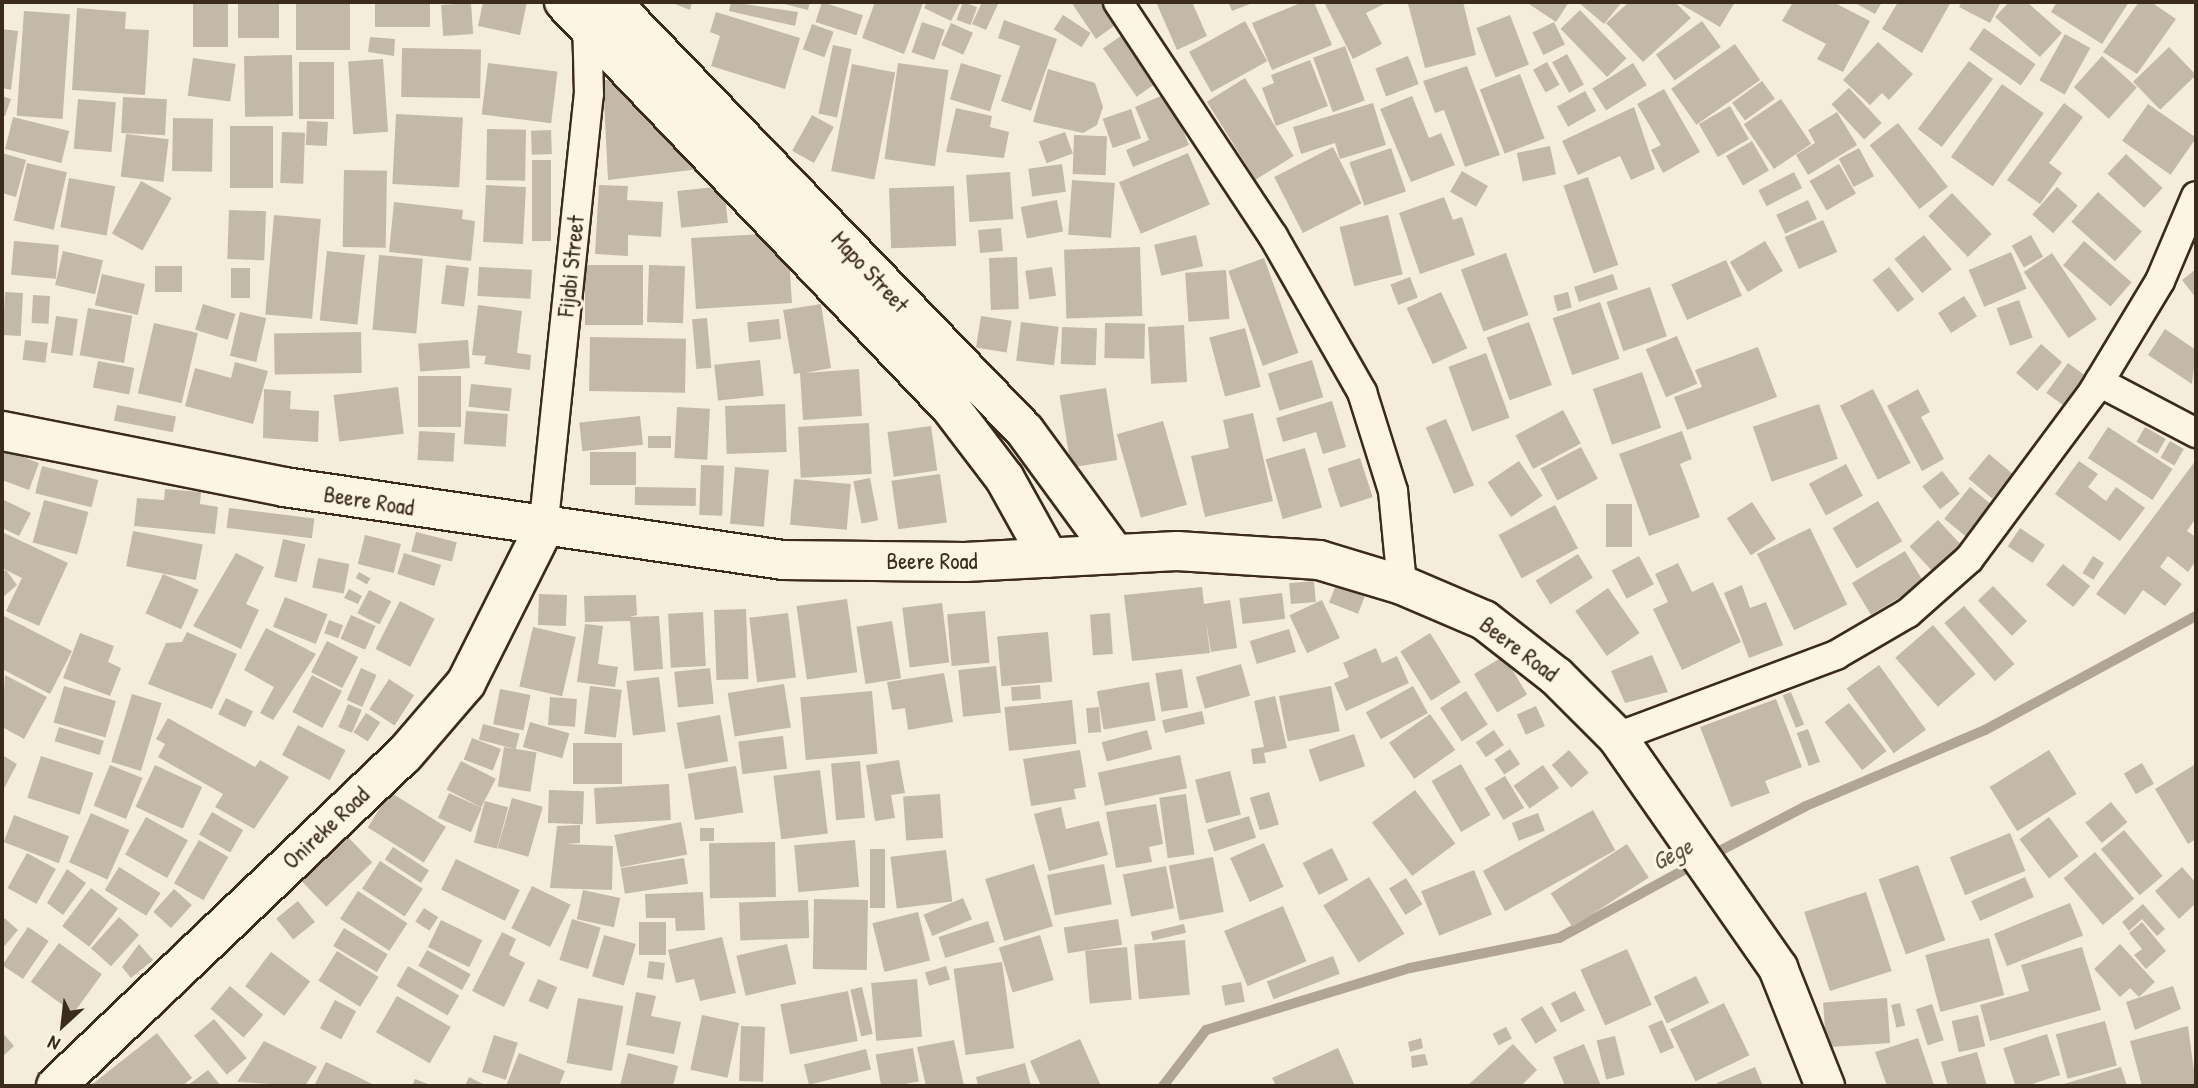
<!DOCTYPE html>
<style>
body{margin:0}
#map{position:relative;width:2198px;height:1088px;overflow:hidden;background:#f4eddd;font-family:"Patrick Hand",sans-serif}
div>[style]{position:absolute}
.stream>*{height:10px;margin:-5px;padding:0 5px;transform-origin:5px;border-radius:5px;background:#b0a596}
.building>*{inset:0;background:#c3b9aa;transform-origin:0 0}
.roads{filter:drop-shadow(2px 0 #3b2a1e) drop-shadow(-2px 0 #3b2a1e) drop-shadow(0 2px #3b2a1e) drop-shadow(0 -2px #3b2a1e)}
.street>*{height:28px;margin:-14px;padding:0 14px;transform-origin:14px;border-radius:14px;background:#fcf5e5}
.secondary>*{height:38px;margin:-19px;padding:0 19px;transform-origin:19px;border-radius:19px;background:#fcf5e5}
span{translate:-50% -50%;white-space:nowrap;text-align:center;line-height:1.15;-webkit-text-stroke:6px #fcf5e5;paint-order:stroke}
.street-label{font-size:23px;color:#3b2a1e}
.water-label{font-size:24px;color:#645548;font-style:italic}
.frame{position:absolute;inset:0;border:4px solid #3b2a1e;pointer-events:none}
.north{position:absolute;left:28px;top:990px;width:70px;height:70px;-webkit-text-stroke:5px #fcf5e5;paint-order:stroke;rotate:207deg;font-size:19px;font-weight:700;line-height:28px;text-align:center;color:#3b2a1e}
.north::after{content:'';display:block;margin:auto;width:24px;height:32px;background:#3b2a1e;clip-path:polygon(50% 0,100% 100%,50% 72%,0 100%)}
</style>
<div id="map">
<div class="stream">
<div style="left:1708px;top:857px;width:110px;rotate:-27.5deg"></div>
<div style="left:1806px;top:806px;width:194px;rotate:-23deg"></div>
<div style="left:1985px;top:730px;width:240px;rotate:-28.4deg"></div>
<div style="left:1163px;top:1086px;width:71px;rotate:-52.5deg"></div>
<div style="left:1206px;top:1030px;width:213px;rotate:-16.9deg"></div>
<div style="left:1410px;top:968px;width:152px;rotate:-11.4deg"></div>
<div style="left:1559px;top:938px;width:155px;rotate:-28.6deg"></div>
</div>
<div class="building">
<div style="left:193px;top:2px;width:35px;height:45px"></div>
<div style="left:238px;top:2px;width:41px;height:36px"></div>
<div style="left:296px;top:2px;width:54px;height:48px"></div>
<div style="left:375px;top:2px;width:55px;height:25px"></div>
<div style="clip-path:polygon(483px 2px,527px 2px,520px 35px,478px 26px)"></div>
<div style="clip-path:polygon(670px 2px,692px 2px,690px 10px)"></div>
<div style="clip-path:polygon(731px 2px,798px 12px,795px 26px,729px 11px)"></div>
<div style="clip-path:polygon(776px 2px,810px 2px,808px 10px)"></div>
<div style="left:822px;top:2px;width:43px;height:21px;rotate:18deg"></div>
<div style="clip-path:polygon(875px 2px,923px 3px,904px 54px,862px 38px)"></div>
<div style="clip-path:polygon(927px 2px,957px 2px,960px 3px,951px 21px,924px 8px)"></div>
<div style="left:963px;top:2px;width:15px;height:19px;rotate:20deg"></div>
<div style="clip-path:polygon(982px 2px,999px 2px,986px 30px,972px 24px)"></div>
<div style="clip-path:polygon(1071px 2px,1104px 2px,1118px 23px,1096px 39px)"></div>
<div style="clip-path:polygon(1156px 2px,1192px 2px,1207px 36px,1177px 50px)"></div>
<div style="clip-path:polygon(1228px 2px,1255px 2px,1232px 11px)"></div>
<div style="clip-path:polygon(1303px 2px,1314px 2px,1332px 45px,1272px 70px,1252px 23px)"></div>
<div style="clip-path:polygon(1324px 2px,1388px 2px,1366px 13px,1382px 44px,1353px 59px)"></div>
<div style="clip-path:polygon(1417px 2px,1463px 2px,1476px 55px,1425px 68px,1408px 4px)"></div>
<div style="clip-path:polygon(1526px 2px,1569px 2px,1556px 22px)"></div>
<div style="clip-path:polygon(1578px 2px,1622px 2px,1604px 24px)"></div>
<div style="clip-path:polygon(1629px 2px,1675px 2px,1691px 18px,1643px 62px,1606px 23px)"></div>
<div style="clip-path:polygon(1677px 2px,1735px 2px,1720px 27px)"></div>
<div style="clip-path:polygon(1793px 2px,1833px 2px,1870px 21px,1843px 72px,1817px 59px,1826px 44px,1782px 21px)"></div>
<div style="clip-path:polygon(1853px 2px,1882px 2px,1875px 14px)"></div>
<div style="clip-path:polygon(1898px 2px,1951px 2px,1922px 53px,1882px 29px)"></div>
<div style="clip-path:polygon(1962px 2px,2001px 2px,1990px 23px,1959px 7px)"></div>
<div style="clip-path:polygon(2009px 2px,2027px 2px,2062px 33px,2040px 57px,1995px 17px)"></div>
<div style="clip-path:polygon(2057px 2px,2129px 2px,2102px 44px,2051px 12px)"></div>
<div style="clip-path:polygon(2139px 2px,2151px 2px,2176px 19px,2137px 74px,2103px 52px)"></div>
<div style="left:471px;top:3px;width:31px;height:30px;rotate:86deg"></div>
<div style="clip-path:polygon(77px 8px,126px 12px,125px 29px,149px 30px,145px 95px,72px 90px)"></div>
<div style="left:1580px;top:10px;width:67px;height:27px;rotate:46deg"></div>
<div style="left:24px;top:11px;width:46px;height:105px;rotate:4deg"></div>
<div style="clip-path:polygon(716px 12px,800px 38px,785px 89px,711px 66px,720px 36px,710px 32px)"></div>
<div style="left:1063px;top:15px;width:33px;height:17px;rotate:33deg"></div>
<div style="left:1510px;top:15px;width:53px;height:36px;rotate:69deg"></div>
<div style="clip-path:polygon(1004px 20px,1057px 39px,1031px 111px,1001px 101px,1020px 46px,998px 38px)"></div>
<div style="left:1245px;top:21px;width:46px;height:64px;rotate:61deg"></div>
<div style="left:1702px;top:21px;width:32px;height:57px;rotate:54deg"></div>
<div style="left:922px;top:22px;width:24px;height:32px;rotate:19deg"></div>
<div style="left:1554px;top:22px;width:25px;height:24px;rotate:64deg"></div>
<div style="left:951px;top:23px;width:24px;height:24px;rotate:24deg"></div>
<div style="left:812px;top:24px;width:23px;height:27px;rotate:20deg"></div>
<div style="left:1984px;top:28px;width:63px;height:26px;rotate:35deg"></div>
<div style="clip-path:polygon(2px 29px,18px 31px,11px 90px,2px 88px)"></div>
<div style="left:1125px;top:33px;width:59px;height:27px;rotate:55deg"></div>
<div style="left:2065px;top:34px;width:29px;height:53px;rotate:29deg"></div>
<div style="clip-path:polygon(370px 37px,395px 39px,394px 56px,368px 52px)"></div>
<div style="clip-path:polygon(1878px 42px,1913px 74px,1889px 100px,1882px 93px,1870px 105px,1843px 80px)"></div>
<div style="left:1735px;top:44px;width:44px;height:78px;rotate:55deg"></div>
<div style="left:833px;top:45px;width:19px;height:70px;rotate:12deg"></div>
<div style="left:1345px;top:46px;width:58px;height:34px;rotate:70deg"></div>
<div style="left:2169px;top:47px;width:39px;height:50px;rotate:46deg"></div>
<div style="left:402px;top:48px;width:79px;height:49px;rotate:1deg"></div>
<div style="left:1567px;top:54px;width:35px;height:17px;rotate:61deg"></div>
<div style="left:292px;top:55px;width:61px;height:48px;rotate:89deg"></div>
<div style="left:1408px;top:56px;width:30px;height:35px;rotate:69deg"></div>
<div style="left:2102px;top:56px;width:47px;height:42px;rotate:42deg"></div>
<div style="left:193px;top:58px;width:43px;height:38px;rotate:8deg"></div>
<div style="left:383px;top:59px;width:73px;height:35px;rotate:86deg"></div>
<div style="clip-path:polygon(1310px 60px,1328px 106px,1276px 126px,1262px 88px,1274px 83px,1271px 75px)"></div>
<div style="left:1969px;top:61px;width:30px;height:85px;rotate:37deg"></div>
<div style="left:299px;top:62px;width:35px;height:57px"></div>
<div style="left:1547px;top:62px;width:26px;height:16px;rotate:61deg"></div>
<div style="left:488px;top:63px;width:70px;height:52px;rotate:7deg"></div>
<div style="left:898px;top:63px;width:51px;height:97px;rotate:8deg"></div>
<div style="left:961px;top:63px;width:42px;height:38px;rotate:17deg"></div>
<div style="left:1633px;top:63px;width:26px;height:48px;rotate:58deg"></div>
<div style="left:852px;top:64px;width:44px;height:109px;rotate:11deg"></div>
<div style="clip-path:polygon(1467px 66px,1500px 155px,1465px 167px,1444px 110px,1435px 113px,1423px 81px)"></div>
<div style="clip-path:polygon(1048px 69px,1095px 83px,1103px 107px,1097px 125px,1083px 133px,1033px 122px)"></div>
<div style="left:1520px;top:74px;width:69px;height:43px;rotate:69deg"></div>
<div style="left:1245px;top:78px;width:92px;height:45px;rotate:58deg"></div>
<div style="clip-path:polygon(631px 79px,700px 169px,608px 180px,603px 80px)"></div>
<div style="left:1762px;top:81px;width:22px;height:37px;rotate:54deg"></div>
<div style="left:2002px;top:84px;width:51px;height:89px;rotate:35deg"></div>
<div style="left:1849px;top:88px;width:48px;height:24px;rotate:47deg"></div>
<div style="clip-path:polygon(1664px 89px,1700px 152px,1663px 173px,1651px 150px,1661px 145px,1637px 104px)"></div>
<div style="left:1585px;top:91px;width:23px;height:32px;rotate:61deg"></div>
<div style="clip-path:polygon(1168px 93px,1189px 145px,1133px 167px,1126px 150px,1149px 140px,1135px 107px)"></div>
<div style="clip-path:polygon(2px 96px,11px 99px,5px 116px,2px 115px)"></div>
<div style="clip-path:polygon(1412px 96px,1429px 138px,1441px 133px,1455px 165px,1411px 182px,1380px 109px)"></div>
<div style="left:123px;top:97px;width:44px;height:36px;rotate:3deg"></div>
<div style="left:78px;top:99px;width:38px;height:50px;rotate:5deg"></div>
<div style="left:1781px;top:99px;width:54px;height:45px;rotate:56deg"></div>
<div style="clip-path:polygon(1373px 103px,1386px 145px,1340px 159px,1335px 143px,1301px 154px,1293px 127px)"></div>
<div style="clip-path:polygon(2064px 103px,2083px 117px,2049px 163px,2062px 173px,2040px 204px,2007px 180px)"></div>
<div style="left:2148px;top:104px;width:59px;height:45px;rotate:35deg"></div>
<div style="left:1730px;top:106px;width:38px;height:36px;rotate:60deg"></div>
<div style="clip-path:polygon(1634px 107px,1655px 169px,1631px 180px,1620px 156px,1578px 175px,1562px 141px)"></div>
<div style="clip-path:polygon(956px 108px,992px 116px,990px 127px,1009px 132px,1004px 158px,946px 152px)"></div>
<div style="left:1131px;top:109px;width:31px;height:30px;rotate:71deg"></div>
<div style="clip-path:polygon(1837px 112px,1857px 145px,1808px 175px,1796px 155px,1815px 143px,1808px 130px)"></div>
<div style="left:396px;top:114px;width:67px;height:70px;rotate:3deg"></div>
<div style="left:812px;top:115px;width:25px;height:41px;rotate:29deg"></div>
<div style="left:13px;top:117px;width:58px;height:33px;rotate:14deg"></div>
<div style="left:173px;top:118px;width:40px;height:53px;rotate:1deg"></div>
<div style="left:307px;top:121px;width:21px;height:24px;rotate:3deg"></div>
<div style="left:1898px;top:123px;width:81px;height:36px;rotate:52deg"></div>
<div style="left:230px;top:126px;width:43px;height:62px"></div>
<div style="left:487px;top:129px;width:39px;height:51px;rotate:1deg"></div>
<div style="left:551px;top:130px;width:24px;height:20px;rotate:88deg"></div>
<div style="left:282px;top:132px;width:23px;height:51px;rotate:2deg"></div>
<div style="left:1065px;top:132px;width:23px;height:28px;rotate:70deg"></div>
<div style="left:126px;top:134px;width:43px;height:43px;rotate:7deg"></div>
<div style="left:1074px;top:135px;width:33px;height:39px;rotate:2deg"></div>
<div style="left:1752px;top:141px;width:34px;height:30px;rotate:60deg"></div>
<div style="left:1550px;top:146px;width:29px;height:34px;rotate:78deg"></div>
<div style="left:1333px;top:147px;width:63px;height:66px;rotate:63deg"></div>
<div style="left:1391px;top:148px;width:46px;height:44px;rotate:71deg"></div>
<div style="left:1859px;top:148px;width:32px;height:23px;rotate:62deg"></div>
<div style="clip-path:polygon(2px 153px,26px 160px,16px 197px,2px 193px)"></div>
<div style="left:1188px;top:153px;width:56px;height:75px;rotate:67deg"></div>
<div style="left:2126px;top:154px;width:50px;height:27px;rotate:43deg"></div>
<div style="left:532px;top:160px;width:19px;height:81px"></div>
<div style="left:27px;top:163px;width:41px;height:59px;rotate:13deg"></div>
<div style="left:1062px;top:164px;width:28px;height:34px;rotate:82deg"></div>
<div style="left:1839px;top:164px;width:34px;height:34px;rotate:60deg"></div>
<div style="left:344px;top:170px;width:43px;height:77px;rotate:1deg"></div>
<div style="left:1462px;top:171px;width:30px;height:24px;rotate:30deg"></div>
<div style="left:1010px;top:172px;width:47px;height:44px;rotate:86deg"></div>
<div style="left:1794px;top:172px;width:18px;height:40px;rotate:63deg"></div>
<div style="left:1588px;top:177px;width:93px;height:26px;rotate:71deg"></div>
<div style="left:69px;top:178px;width:47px;height:50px;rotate:10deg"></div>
<div style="left:1072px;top:180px;width:43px;height:55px;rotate:4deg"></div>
<div style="left:141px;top:181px;width:35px;height:60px;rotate:29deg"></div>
<div style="left:486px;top:185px;width:40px;height:57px;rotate:3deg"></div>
<div style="clip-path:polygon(599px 185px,628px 186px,627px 200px,663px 202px,661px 237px,628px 235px,628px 256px,595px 254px)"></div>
<div style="left:724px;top:186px;width:37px;height:47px;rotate:84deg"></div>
<div style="left:954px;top:186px;width:60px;height:65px;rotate:88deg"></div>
<div style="left:2057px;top:187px;width:28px;height:37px;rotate:42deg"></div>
<div style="left:2098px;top:192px;width:59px;height:40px;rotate:42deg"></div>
<div style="left:1952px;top:193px;width:57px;height:33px;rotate:46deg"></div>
<div style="clip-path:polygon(1444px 197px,1453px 220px,1462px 217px,1475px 255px,1420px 274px,1399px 213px)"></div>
<div style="left:1057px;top:200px;width:32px;height:37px;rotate:79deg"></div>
<div style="left:1808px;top:200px;width:21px;height:35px;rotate:65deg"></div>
<div style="clip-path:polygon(394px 202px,463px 210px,462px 219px,475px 221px,471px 261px,389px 252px)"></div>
<div style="left:229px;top:210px;width:37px;height:49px;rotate:2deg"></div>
<div style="left:274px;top:215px;width:47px;height:100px;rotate:5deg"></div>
<div style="left:1388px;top:215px;width:61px;height:50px;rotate:76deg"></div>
<div style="left:1823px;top:220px;width:35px;height:42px;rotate:66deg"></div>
<div style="left:1001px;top:228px;width:23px;height:23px;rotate:85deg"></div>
<div style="clip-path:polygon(764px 234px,764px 243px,788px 242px,792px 303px,696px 309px,691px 238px)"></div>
<div style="left:1196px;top:235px;width:32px;height:43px;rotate:77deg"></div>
<div style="left:1924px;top:235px;width:44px;height:38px;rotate:51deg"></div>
<div style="left:2031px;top:235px;width:25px;height:22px;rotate:61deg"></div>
<div style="left:14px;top:241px;width:45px;height:34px;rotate:5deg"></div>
<div style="left:1765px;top:241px;width:35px;height:41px;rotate:59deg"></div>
<div style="left:2084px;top:241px;width:63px;height:32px;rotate:41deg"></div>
<div style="left:1140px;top:247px;width:69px;height:76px;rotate:88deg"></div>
<div style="left:63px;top:251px;width:41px;height:35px;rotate:13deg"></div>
<div style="left:327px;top:251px;width:38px;height:70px;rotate:6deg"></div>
<div style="left:2011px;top:252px;width:40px;height:46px;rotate:67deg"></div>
<div style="left:1506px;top:253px;width:66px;height:48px;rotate:70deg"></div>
<div style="left:2052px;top:253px;width:80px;height:34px;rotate:56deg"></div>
<div style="left:379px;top:255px;width:44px;height:75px;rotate:5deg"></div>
<div style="left:1017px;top:257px;width:52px;height:28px;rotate:88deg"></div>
<div style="left:1264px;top:258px;width:101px;height:38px;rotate:70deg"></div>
<div style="left:1726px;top:260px;width:39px;height:60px;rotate:66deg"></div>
<div style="left:446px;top:265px;width:23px;height:39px;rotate:7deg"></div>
<div style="left:585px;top:265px;width:58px;height:60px"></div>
<div style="left:649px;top:265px;width:36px;height:57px;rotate:2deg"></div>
<div style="left:182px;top:266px;width:26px;height:27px;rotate:90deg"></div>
<div style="left:479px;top:267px;width:53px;height:29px;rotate:3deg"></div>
<div style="left:1052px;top:267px;width:29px;height:27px;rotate:82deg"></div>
<div style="left:1889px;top:267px;width:41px;height:21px;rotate:52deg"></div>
<div style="left:231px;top:268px;width:19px;height:30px"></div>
<div style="clip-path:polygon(2196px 269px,2196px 298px,2182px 280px)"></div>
<div style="left:1226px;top:270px;width:49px;height:41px;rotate:86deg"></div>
<div style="left:102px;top:274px;width:44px;height:32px;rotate:13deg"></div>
<div style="left:1613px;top:274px;width:16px;height:41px;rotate:72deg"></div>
<div style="left:1410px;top:277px;width:22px;height:21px;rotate:69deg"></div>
<div style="left:1650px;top:287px;width:52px;height:46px;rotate:71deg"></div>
<div style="left:5px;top:292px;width:18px;height:43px;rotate:3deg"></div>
<div style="left:1441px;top:292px;width:62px;height:38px;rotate:65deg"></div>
<div style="left:1568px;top:292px;width:16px;height:15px;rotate:76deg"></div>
<div style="left:33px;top:295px;width:17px;height:28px;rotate:3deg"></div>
<div style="left:1964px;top:296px;width:24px;height:31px;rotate:57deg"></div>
<div style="left:2019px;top:300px;width:40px;height:24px;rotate:70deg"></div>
<div style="left:1600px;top:302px;width:60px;height:50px;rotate:71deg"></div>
<div style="left:203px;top:304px;width:34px;height:27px;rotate:17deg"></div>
<div style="clip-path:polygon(821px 304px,831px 368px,805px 373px,859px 369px,862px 416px,803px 420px,800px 373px,794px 374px,783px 310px)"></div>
<div style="clip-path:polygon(478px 305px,522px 311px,517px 353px,531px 355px,530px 370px,484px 364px,486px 356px,472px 355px)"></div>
<div style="left:88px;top:308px;width:45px;height:48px;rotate:10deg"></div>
<div style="left:240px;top:312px;width:27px;height:45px;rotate:13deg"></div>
<div style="left:56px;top:316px;width:22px;height:37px;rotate:8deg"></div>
<div style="left:981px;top:316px;width:31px;height:32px;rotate:9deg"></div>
<div style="left:707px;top:318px;width:50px;height:15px;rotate:85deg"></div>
<div style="left:779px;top:319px;width:20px;height:32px;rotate:84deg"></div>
<div style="left:1021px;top:322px;width:38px;height:39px;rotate:7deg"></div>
<div style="left:1529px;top:322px;width:67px;height:45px;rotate:70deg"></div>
<div style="left:154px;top:323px;width:45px;height:72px;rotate:13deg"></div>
<div style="left:1105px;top:323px;width:40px;height:35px;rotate:1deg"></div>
<div style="left:1184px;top:325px;width:57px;height:36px;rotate:87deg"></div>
<div style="left:1062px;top:327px;width:35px;height:37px;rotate:2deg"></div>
<div style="left:1245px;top:328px;width:61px;height:37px;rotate:75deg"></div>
<div style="clip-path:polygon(2165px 329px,2196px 350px,2192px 384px,2148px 355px)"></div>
<div style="left:361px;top:332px;width:41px;height:87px;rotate:89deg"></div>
<div style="left:1677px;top:336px;width:52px;height:34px;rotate:67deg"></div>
<div style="left:590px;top:337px;width:96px;height:54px;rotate:1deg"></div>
<div style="left:25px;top:340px;width:23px;height:20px;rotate:7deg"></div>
<div style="left:468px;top:340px;width:28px;height:50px;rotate:86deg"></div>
<div style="left:2041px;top:344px;width:28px;height:38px;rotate:41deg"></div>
<div style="clip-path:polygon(1758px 347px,1777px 397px,1687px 430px,1674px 397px,1702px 387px,1695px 370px)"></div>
<div style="left:1486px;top:353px;width:69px;height:40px;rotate:70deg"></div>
<div style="left:760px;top:360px;width:36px;height:46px;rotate:84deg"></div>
<div style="left:1312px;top:360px;width:39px;height:46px;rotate:73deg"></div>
<div style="left:98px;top:361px;width:37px;height:27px;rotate:11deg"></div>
<div style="clip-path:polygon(235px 362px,268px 371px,253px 424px,185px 406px,195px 368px,231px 378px)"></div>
<div style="left:2068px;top:363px;width:22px;height:37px;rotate:36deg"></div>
<div style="left:1642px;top:372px;width:59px;height:52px;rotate:71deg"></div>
<div style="left:418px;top:376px;width:43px;height:51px"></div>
<div style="left:471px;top:384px;width:41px;height:23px;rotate:6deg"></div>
<div style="left:398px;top:387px;width:47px;height:65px;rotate:83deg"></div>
<div style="left:1106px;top:388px;width:73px;height:47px;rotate:81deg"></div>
<div style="clip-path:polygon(264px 389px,291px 391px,290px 409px,319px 411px,318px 442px,263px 438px)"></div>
<div style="left:1873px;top:389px;width:83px;height:37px;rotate:63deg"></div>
<div style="clip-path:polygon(1918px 389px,1930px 412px,1921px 417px,1944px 459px,1922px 471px,1887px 406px)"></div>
<div style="clip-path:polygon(1332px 401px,1346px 447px,1323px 454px,1316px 432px,1283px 442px,1276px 418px)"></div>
<div style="left:785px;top:404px;width:48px;height:60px;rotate:88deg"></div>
<div style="left:1819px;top:404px;width:58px;height:70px;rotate:71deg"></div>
<div style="left:117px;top:405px;width:60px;height:16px;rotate:11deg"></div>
<div style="left:677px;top:407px;width:33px;height:51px;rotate:3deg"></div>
<div style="left:1563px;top:410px;width:38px;height:54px;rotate:62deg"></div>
<div style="left:466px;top:411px;width:42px;height:33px;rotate:4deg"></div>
<div style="clip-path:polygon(1253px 413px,1273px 501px,1205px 517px,1191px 456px,1229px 448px,1223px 420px)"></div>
<div style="left:640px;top:416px;width:29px;height:61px;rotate:84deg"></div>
<div style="left:1446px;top:419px;width:72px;height:22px;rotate:67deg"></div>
<div style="left:1163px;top:421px;width:87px;height:48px;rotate:74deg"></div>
<div style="left:869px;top:423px;width:51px;height:71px;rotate:87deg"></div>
<div style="left:931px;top:426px;width:45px;height:44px;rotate:82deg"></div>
<div style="left:2108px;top:427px;width:77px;height:37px;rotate:33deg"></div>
<div style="left:2145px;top:427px;width:24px;height:17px;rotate:30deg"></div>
<div style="left:419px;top:431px;width:36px;height:29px;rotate:3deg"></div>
<div style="clip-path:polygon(1682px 431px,1692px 459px,1680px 464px,1700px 517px,1649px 536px,1619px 454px)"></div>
<div style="left:671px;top:436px;width:12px;height:23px;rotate:90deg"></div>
<div style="left:2170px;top:441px;width:16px;height:19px;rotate:30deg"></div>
<div style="left:1581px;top:447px;width:36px;height:46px;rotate:62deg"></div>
<div style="left:1305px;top:448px;width:62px;height:41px;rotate:74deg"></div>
<div style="clip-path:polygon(2px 449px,39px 463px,29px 490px,2px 480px)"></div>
<div style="left:590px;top:452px;width:46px;height:33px"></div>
<div style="left:1989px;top:454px;width:31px;height:32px;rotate:40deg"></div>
<div style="left:1360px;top:458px;width:41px;height:34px;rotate:72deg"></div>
<div style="clip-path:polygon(2196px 460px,2196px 518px,2187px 531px,2196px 537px,2196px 561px,2188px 572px,2168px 556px,2160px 567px,2182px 584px,2165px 606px,2143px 590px,2125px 615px,2096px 594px)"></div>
<div style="left:1519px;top:461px;width:42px;height:38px;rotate:56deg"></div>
<div style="clip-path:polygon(2079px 461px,2098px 474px,2088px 487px,2106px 501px,2116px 487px,2145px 508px,2120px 541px,2055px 494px)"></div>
<div style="left:1846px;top:464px;width:36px;height:42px;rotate:62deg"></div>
<div style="left:701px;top:465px;width:23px;height:50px;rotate:2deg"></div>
<div style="left:42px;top:466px;width:58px;height:28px;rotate:14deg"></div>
<div style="left:735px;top:467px;width:34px;height:57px;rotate:5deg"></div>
<div style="left:1942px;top:471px;width:29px;height:25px;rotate:52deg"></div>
<div style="left:940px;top:474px;width:49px;height:49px;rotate:82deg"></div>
<div style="left:870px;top:478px;width:43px;height:17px;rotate:79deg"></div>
<div style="left:794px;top:479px;width:57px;height:46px;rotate:5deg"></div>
<div style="left:635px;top:487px;width:61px;height:18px;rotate:1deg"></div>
<div style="left:1970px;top:487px;width:32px;height:41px;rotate:39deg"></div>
<div style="clip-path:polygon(165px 489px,201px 492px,200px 504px,218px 507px,215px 534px,134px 526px,137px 498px,164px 500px)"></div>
<div style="clip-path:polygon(2px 499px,31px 513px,19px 536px,2px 528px)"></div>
<div style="left:44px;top:500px;width:46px;height:44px;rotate:15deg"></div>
<div style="left:1878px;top:501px;width:47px;height:53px;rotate:59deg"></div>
<div style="left:1752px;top:502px;width:44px;height:30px;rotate:57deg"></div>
<div style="left:1606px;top:504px;width:26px;height:43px"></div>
<div style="left:1555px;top:505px;width:49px;height:64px;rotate:62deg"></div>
<div style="left:229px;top:508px;width:86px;height:20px;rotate:7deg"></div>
<div style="left:1938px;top:520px;width:33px;height:39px;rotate:47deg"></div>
<div style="left:1810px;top:528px;width:85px;height:59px;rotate:64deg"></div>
<div style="left:2020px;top:528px;width:30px;height:22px;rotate:34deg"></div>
<div style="left:133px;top:531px;width:71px;height:36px;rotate:11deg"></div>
<div style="clip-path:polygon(2px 532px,68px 563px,39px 626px,6px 611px,22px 578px,2px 568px)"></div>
<div style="left:416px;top:532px;width:42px;height:20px;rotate:14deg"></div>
<div style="left:365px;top:535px;width:37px;height:30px;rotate:14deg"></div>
<div style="left:283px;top:539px;width:23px;height:39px;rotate:13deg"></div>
<div style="left:1905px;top:551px;width:37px;height:62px;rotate:59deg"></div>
<div style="clip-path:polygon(236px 553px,264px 567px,246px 604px,259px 610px,241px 649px,193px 626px)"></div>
<div style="left:404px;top:553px;width:39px;height:22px;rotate:18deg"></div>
<div style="left:1578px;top:554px;width:28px;height:50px;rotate:58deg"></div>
<div style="left:1639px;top:556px;width:32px;height:31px;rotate:62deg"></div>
<div style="left:2093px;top:556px;width:13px;height:20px;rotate:32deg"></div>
<div style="left:318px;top:558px;width:32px;height:30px;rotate:11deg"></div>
<div style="clip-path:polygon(1678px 563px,1692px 592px,1713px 582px,1741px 642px,1682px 670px,1653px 609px,1668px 602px,1655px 574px)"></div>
<div style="left:2063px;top:564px;width:35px;height:27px;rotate:39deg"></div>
<div style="clip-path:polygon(6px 570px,17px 585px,2px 598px,2px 573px)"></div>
<div style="left:359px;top:572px;width:13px;height:7px;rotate:29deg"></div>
<div style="left:163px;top:574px;width:39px;height:43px;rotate:24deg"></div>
<div style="left:1314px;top:581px;width:21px;height:25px;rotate:85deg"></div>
<div style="left:1337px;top:582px;width:31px;height:22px;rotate:21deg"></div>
<div style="clip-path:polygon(1742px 585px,1750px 608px,1766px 602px,1783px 645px,1749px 658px,1724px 593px)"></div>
<div style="left:1993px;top:586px;width:49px;height:21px;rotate:46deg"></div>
<div style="clip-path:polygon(1202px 587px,1204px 604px,1230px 600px,1237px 648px,1211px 652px,1206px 622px,1210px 653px,1132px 661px,1124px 595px)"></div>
<div style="left:1608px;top:588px;width:55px;height:40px;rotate:55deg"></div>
<div style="clip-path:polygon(349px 589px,362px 596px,358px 604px,344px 598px)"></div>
<div style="left:369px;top:590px;width:25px;height:26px;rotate:27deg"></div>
<div style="left:1282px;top:593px;width:26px;height:43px;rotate:83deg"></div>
<div style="left:539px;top:594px;width:28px;height:31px;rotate:2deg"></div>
<div style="clip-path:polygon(636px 595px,637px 615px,630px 617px,659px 616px,663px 669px,634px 671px,630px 621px,585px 622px,584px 596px)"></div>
<div style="left:285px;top:597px;width:46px;height:32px;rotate:22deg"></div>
<div style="left:847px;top:599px;width:74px;height:51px;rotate:82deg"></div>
<div style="left:1322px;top:600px;width:42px;height:36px;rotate:65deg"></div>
<div style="left:400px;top:601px;width:39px;height:54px;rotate:27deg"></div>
<div style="left:942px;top:603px;width:60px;height:40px;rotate:83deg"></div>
<div style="left:1964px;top:606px;width:77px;height:26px;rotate:49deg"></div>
<div style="left:746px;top:609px;width:70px;height:32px;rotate:88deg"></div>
<div style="left:985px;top:611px;width:52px;height:38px;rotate:85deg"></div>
<div style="left:703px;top:612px;width:54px;height:35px;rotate:87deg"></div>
<div style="left:788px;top:613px;width:65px;height:39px;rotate:83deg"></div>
<div style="left:1110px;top:613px;width:41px;height:20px;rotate:86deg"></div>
<div style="left:351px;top:615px;width:27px;height:26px;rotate:24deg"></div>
<div style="clip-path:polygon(4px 616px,72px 651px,50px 694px,2px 669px)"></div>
<div style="left:329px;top:620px;width:15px;height:14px;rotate:20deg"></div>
<div style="left:892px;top:621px;width:58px;height:36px;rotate:81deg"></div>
<div style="clip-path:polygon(585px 624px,603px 626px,598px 664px,618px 667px,615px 687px,577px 682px)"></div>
<div style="left:1933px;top:625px;width:65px;height:50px;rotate:49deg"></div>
<div style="left:533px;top:627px;width:44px;height:61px;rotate:13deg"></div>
<div style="clip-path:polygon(266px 628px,316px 654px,273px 720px,260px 713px,274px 687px,244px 670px)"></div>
<div style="left:1289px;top:629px;width:24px;height:41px;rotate:73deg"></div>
<div style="clip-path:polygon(187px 632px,237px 654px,212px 709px,148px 684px,166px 643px,182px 642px)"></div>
<div style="left:1048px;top:632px;width:50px;height:51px;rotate:85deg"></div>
<div style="clip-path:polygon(80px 633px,114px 646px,108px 662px,121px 668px,110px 696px,63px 678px)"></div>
<div style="left:1430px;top:633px;width:58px;height:35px;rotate:58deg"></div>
<div style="left:327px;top:641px;width:35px;height:35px;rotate:27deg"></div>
<div style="clip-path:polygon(1376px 648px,1382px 663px,1397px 656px,1409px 683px,1346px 711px,1334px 683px,1349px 677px,1343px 663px)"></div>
<div style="clip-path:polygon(1652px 655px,1668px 692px,1625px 703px,1611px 671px)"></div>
<div style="left:1504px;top:656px;width:45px;height:35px;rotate:59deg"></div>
<div style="left:1241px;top:664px;width:33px;height:47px;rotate:74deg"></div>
<div style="left:1879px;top:665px;width:80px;height:40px;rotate:54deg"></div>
<div style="left:996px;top:666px;width:47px;height:38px;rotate:84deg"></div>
<div style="left:361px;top:668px;width:17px;height:35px;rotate:24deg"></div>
<div style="left:710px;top:668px;width:36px;height:36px;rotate:84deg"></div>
<div style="left:1182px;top:669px;width:39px;height:27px;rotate:81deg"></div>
<div style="clip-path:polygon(944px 673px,953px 722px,908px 730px,905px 708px,892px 710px,887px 682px)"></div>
<div style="clip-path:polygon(5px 675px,47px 697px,24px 739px,2px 727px)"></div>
<div style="left:312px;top:675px;width:34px;height:42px;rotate:28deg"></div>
<div style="left:659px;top:677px;width:55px;height:33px;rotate:83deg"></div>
<div style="left:389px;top:679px;width:30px;height:36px;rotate:33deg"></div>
<div style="left:1149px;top:682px;width:39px;height:53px;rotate:80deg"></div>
<div style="left:784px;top:684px;width:44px;height:57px;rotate:81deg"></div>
<div style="left:1040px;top:685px;width:14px;height:29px;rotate:86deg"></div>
<div style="left:64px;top:686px;width:54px;height:38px;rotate:16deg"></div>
<div style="left:590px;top:686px;width:32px;height:48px;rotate:7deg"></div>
<div style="left:1331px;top:686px;width:46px;height:53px;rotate:79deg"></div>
<div style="left:1413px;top:686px;width:31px;height:54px;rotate:61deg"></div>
<div style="left:500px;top:689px;width:31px;height:36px;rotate:11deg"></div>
<div style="left:872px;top:691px;width:63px;height:72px;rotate:85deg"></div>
<div style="left:1466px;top:691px;width:40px;height:31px;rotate:57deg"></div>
<div style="left:1791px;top:692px;width:35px;height:9px;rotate:68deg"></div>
<div style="left:132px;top:694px;width:31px;height:71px;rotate:17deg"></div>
<div style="clip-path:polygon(1275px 696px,1287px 748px,1264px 753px,1266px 763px,1253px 764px,1251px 749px,1264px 747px,1254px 701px)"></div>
<div style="left:550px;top:697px;width:27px;height:28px;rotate:4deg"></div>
<div style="left:226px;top:698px;width:30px;height:18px;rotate:26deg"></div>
<div style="clip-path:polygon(1776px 699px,1802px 767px,1765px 781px,1770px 793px,1731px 807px,1700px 727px)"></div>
<div style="left:1072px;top:700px;width:44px;height:68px;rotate:84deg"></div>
<div style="left:1849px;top:703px;width:61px;height:31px;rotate:52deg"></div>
<div style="left:348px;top:704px;width:15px;height:25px;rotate:23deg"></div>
<div style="left:1536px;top:706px;width:22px;height:21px;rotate:66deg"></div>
<div style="left:1099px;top:707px;width:25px;height:13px;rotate:85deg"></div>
<div style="left:1202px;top:711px;width:13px;height:41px;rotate:77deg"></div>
<div style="left:366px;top:713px;width:17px;height:23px;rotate:33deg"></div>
<div style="left:1430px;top:714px;width:44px;height:50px;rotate:55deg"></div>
<div style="left:720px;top:715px;width:47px;height:44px;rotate:80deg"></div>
<div style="clip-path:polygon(168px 718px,255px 767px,260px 760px,289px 777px,254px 829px,215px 807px,223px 794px,158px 757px,165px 744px,156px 739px)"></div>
<div style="left:530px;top:722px;width:41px;height:26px;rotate:16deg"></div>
<div style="left:483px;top:724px;width:38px;height:16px;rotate:15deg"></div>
<div style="left:298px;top:725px;width:54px;height:34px;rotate:28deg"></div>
<div style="left:59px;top:727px;width:47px;height:15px;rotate:17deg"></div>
<div style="left:1808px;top:729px;width:35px;height:12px;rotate:70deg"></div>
<div style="left:1147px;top:730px;width:20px;height:47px;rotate:75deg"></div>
<div style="left:1494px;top:730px;width:18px;height:22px;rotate:56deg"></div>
<div style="left:1354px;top:734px;width:34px;height:48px;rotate:71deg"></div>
<div style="left:783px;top:736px;width:33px;height:45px;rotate:83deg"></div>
<div style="left:472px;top:738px;width:31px;height:23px;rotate:21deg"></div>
<div style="left:573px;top:743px;width:49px;height:41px"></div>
<div style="left:504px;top:747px;width:33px;height:40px;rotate:9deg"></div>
<div style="left:1510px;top:749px;width:18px;height:19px;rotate:56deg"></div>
<div style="clip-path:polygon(1080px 750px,1086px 787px,1074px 789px,1076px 799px,1031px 806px,1023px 759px)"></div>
<div style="left:1569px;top:750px;width:30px;height:23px;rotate:49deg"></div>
<div style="left:2049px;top:750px;width:52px;height:70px;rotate:58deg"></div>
<div style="clip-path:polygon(2px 755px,17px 764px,2px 792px)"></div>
<div style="left:1180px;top:755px;width:34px;height:84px;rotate:78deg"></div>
<div style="left:41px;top:756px;width:55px;height:44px;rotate:18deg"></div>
<div style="clip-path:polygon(899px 760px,905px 793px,891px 795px,895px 818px,875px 821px,866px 765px)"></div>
<div style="left:461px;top:761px;width:39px;height:32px;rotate:27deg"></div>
<div style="left:860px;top:761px;width:57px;height:29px;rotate:85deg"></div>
<div style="left:2142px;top:763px;width:24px;height:21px;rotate:60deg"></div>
<div style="left:1461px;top:764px;width:59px;height:34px;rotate:60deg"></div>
<div style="left:110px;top:765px;width:35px;height:44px;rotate:22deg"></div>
<div style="left:155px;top:765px;width:52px;height:46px;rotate:25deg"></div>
<div style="left:1543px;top:765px;width:28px;height:36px;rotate:55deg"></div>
<div style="clip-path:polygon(2194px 765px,2196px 839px,2188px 844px,2155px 789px)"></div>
<div style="left:736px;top:766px;width:47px;height:49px;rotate:81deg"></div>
<div style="left:820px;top:770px;width:64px;height:47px;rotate:83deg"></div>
<div style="left:1230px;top:771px;width:45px;height:36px;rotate:76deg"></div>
<div style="left:1505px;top:776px;width:37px;height:24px;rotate:59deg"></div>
<div style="left:669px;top:784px;width:36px;height:75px;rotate:87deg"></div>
<div style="left:549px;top:790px;width:35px;height:33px;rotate:2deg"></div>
<div style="left:1415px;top:790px;width:67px;height:54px;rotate:53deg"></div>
<div style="left:390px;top:792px;width:66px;height:42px;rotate:32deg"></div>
<div style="left:1269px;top:792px;width:34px;height:20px;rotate:73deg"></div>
<div style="left:449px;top:793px;width:36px;height:27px;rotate:24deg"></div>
<div style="left:940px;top:794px;width:44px;height:37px;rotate:86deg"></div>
<div style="left:1186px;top:794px;width:61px;height:27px;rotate:82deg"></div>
<div style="left:512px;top:798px;width:32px;height:52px;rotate:16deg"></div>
<div style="left:485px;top:801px;width:24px;height:43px;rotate:15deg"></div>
<div style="left:2111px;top:802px;width:26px;height:33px;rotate:51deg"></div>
<div style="clip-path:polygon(1156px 804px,1163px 844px,1149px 847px,1152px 862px,1116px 868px,1106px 812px)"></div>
<div style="clip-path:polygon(1061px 807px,1066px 829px,1099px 821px,1108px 855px,1049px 871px,1034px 814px)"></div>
<div style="left:1593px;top:810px;width:46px;height:126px;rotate:61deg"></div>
<div style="left:212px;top:812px;width:36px;height:26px;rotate:30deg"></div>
<div style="left:91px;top:813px;width:42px;height:54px;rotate:24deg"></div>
<div style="left:1538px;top:813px;width:19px;height:28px;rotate:69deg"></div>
<div style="left:14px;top:815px;width:59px;height:29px;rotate:21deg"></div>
<div style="left:1249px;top:816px;width:23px;height:44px;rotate:72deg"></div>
<div style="left:146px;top:817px;width:48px;height:43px;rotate:29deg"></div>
<div style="left:2049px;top:817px;width:49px;height:37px;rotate:53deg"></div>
<div style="left:681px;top:822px;width:33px;height:68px;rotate:79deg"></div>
<div style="clip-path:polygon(580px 825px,580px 843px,566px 844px,613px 846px,612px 890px,550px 888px,557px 826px)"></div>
<div style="left:700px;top:828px;width:14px;height:13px"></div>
<div style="left:2124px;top:830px;width:60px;height:30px;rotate:50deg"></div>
<div style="left:2010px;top:833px;width:41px;height:65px;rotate:68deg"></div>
<div style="left:348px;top:837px;width:35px;height:64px;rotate:46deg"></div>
<div style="left:199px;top:840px;width:34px;height:50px;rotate:30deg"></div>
<div style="left:855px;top:840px;width:47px;height:61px;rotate:85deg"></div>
<div style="left:775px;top:842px;width:55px;height:66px;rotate:89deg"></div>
<div style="left:1264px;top:843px;width:48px;height:37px;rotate:66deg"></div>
<div style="left:1627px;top:844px;width:40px;height:91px;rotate:57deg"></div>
<div style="left:393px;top:847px;width:43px;height:15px;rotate:33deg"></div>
<div style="left:1332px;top:848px;width:36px;height:33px;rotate:63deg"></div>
<div style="left:870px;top:849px;width:15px;height:59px"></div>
<div style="left:946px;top:850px;width:52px;height:56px;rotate:83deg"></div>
<div style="left:2095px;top:852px;width:61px;height:41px;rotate:50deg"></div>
<div style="left:27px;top:853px;width:33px;height:40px;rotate:29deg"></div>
<div style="left:1213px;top:857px;width:56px;height:45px;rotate:79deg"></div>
<div style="left:684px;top:858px;width:26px;height:64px;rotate:81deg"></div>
<div style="left:456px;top:859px;width:71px;height:34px;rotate:26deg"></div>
<div style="left:380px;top:861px;width:51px;height:33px;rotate:33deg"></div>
<div style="left:1034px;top:864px;width:65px;height:51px;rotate:73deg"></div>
<div style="left:1104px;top:864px;width:41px;height:58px;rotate:79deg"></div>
<div style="left:1918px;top:865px;width:80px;height:42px;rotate:70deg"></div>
<div style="left:1166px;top:866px;width:43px;height:44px;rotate:79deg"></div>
<div style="left:119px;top:867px;width:49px;height:27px;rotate:32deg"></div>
<div style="clip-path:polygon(2182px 867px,2196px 883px,2196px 903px,2179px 919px,2155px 891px)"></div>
<div style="clip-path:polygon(67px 869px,86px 883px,63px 915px,47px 903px)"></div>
<div style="left:1474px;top:870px;width:48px;height:57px;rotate:68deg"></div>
<div style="left:1369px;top:877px;width:67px;height:54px;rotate:58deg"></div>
<div style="left:2025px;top:877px;width:22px;height:59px;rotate:66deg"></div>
<div style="left:1406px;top:878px;width:31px;height:20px;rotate:58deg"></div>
<div style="left:532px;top:886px;width:43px;height:47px;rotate:26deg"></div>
<div style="left:91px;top:888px;width:34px;height:48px;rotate:37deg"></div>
<div style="left:174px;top:889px;width:24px;height:31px;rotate:42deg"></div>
<div style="left:583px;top:890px;width:38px;height:30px;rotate:12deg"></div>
<div style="left:358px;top:891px;width:59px;height:33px;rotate:33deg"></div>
<div style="clip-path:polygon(703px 892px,705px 930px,676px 931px,675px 918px,646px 918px,645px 894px)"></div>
<div style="left:1866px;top:892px;width:83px;height:65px;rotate:72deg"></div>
<div style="left:963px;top:898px;width:23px;height:43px;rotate:67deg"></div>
<div style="left:814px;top:899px;width:54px;height:70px;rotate:1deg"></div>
<div style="left:808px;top:900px;width:38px;height:69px;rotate:88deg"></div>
<div style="left:298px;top:901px;width:27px;height:28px;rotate:51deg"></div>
<div style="left:2070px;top:903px;width:35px;height:82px;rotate:68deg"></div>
<div style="clip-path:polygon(2143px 904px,2165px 929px,2157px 936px,2142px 919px,2129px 931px,2122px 922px)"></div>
<div style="left:1283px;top:906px;width:60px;height:64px;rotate:67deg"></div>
<div style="left:424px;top:908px;width:17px;height:16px;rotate:33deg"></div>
<div style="left:918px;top:912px;width:50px;height:47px;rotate:76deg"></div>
<div style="clip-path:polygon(2px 916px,18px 930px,2px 949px)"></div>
<div style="left:119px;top:917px;width:27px;height:42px;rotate:42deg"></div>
<div style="left:572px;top:919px;width:30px;height:43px;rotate:17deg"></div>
<div style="left:1118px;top:919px;width:26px;height:55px;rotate:81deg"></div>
<div style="left:441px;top:920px;width:46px;height:30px;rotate:26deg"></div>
<div style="left:988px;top:921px;width:22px;height:52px;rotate:72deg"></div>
<div style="left:639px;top:922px;width:27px;height:33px"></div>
<div style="clip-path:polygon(2142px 922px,2166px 951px,2146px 969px,2134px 955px,2142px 949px,2129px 933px)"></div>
<div style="left:1184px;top:924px;width:9px;height:34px;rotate:77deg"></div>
<div style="left:28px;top:927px;width:25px;height:46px;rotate:34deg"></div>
<div style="left:344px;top:928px;width:51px;height:21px;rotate:31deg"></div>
<div style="clip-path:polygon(502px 932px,516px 939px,509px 955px,525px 963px,504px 1007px,472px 991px)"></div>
<div style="left:604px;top:935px;width:33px;height:43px;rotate:16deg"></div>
<div style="left:1040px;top:935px;width:47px;height:43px;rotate:73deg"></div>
<div style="clip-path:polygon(722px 937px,736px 993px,700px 1001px,694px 979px,676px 983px,668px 950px)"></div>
<div style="left:1989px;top:938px;width:59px;height:66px;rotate:75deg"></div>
<div style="left:1185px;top:940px;width:55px;height:51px;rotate:85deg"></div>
<div style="left:59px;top:943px;width:53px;height:48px;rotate:36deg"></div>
<div style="clip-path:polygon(139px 944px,153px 960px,131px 978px,122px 967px)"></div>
<div style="left:787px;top:944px;width:41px;height:52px;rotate:77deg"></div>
<div style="clip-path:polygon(2120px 944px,2155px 982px,2139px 997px,2130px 988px,2120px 997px,2094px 969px)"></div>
<div style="left:1127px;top:947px;width:53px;height:42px;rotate:85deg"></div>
<div style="clip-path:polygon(2082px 947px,2101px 1010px,1990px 1041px,1980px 1005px,2029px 991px,2021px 965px)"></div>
<div style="left:1627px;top:949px;width:61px;height:51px;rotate:66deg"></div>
<div style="left:427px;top:950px;width:50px;height:18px;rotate:29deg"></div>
<div style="left:337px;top:951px;width:49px;height:35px;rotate:32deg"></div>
<div style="left:271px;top:952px;width:49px;height:43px;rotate:37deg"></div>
<div style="left:1333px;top:956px;width:19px;height:71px;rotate:69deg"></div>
<div style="left:649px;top:961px;width:16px;height:17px;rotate:7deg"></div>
<div style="left:1002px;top:962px;width:87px;height:49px;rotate:82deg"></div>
<div style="left:408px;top:966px;width:59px;height:23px;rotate:30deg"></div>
<div style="left:946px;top:966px;width:14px;height:22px;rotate:73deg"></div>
<div style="left:1696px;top:976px;width:30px;height:47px;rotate:64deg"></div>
<div style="left:538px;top:979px;width:21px;height:24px;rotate:23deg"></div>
<div style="left:917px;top:979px;width:58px;height:46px;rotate:85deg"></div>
<div style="left:1241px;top:982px;width:20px;height:20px;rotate:79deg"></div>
<div style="left:230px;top:986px;width:44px;height:30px;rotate:41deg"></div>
<div style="clip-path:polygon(2173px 986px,2181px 1009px,2135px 1030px,2126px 1002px)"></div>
<div style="left:862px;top:987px;width:48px;height:12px;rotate:77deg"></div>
<div style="left:848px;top:991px;width:51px;height:69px;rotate:79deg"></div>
<div style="left:1575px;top:991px;width:22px;height:27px;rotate:63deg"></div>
<div style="clip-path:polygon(636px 992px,656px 996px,651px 1016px,681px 1022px,674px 1054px,626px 1045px)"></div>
<div style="left:397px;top:996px;width:62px;height:42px;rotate:30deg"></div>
<div style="left:578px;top:998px;width:46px;height:66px;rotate:10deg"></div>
<div style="left:1887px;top:998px;width:45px;height:64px;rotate:86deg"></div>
<div style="left:335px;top:1000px;width:24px;height:32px;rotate:28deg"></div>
<div style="left:1724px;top:1003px;width:58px;height:60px;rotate:64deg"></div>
<div style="left:1900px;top:1003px;width:23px;height:9px;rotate:77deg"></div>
<div style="left:1932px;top:1004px;width:38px;height:17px;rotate:72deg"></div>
<div style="left:1542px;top:1006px;width:29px;height:25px;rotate:59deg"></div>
<div style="left:702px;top:1015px;width:38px;height:56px;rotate:12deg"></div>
<div style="left:1978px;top:1015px;width:32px;height:27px;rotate:77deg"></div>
<div style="left:214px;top:1019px;width:51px;height:26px;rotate:50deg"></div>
<div style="left:1662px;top:1020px;width:30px;height:15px;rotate:66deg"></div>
<div style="left:2105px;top:1021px;width:46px;height:51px;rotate:75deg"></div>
<div style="left:741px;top:1026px;width:24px;height:55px;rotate:2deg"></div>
<div style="clip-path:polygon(2188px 1026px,2196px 1086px,2142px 1086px,2130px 1041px)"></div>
<div style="left:1506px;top:1027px;width:13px;height:15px;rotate:63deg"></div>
<div style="clip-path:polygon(2px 1032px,14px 1046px,2px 1057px)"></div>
<div style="clip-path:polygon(157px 1033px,192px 1078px,182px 1086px,90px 1086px)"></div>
<div style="left:2047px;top:1034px;width:43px;height:46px;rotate:72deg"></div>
<div style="left:494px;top:1035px;width:25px;height:39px;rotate:18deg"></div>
<div style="left:1615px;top:1036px;width:40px;height:19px;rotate:76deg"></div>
<div style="clip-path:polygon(1421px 1038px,1423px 1048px,1410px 1052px,1408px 1042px)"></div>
<div style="clip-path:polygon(1918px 1038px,1934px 1085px,1887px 1086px,1875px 1052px)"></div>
<div style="clip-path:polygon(1080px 1039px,1101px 1086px,1041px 1086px,1030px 1061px)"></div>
<div style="clip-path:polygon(954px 1040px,964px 1086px,926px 1086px,917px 1047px)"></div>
<div style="clip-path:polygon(264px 1041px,317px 1067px,305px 1086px,237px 1082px)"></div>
<div style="clip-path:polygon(1513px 1044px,1537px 1070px,1521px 1086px,1467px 1086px)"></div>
<div style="clip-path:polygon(1584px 1044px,1601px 1086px,1565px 1086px,1553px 1057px)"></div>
<div style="left:913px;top:1048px;width:34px;height:38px;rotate:80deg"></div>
<div style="clip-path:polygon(1338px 1048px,1355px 1086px,1276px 1086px,1272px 1078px)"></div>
<div style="left:866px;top:1049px;width:21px;height:64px;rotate:76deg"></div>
<div style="clip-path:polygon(1977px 1052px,1987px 1086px,1948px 1086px,1941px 1062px)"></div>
<div style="clip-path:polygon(519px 1053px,565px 1071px,559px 1086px,506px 1086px)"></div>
<div style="clip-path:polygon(628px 1053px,678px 1066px,673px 1086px,620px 1086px)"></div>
<div style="clip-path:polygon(1425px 1054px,1428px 1065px,1412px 1068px,1411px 1056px)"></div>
<div style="clip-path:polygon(326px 1062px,354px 1075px,376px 1086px,314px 1086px)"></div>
<div style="clip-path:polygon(1025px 1063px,1031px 1086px,978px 1086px,976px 1077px)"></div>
<div style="clip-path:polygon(1755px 1067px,1763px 1086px,1718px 1086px,1717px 1083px)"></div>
<div style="clip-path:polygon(2121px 1067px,2127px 1086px,2057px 1086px)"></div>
<div style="clip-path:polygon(208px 1070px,221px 1086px,187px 1086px)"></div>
<div style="clip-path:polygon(469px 1077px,487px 1086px,465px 1086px)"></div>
<div style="clip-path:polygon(415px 1079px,433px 1086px,412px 1086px)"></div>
</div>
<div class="roads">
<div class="street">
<div style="left:1118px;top:2px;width:281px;rotate:56.5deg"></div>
<div style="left:1273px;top:236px;width:180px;rotate:60.3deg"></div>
<div style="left:1362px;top:392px;width:104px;rotate:72.6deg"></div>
<div style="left:1393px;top:491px;width:94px;rotate:84.5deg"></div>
<div style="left:2099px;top:382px;width:110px;rotate:27.7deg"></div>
<div style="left:543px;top:530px;width:438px;rotate:-84deg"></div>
<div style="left:589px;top:94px;width:75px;rotate:-91.5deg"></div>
<div style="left:1617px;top:737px;width:234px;rotate:-20.5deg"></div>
<div style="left:1836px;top:655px;width:83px;rotate:-30.3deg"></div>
<div style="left:1908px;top:613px;width:81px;rotate:-41.5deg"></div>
<div style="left:1969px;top:559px;width:208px;rotate:-53.4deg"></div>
<div style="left:2093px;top:392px;width:130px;rotate:-58.9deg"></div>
<div style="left:2160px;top:281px;width:92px;rotate:-67deg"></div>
</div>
<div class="secondary">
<div style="left:564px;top:2px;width:561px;rotate:46.37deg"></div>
<div style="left:951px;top:408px;width:89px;rotate:52.7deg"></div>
<div style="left:1005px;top:479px;width:90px;rotate:60.9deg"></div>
<div style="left:611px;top:2px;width:596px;rotate:46.02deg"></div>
<div style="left:1025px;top:431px;width:152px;rotate:53.8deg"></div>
<div style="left:2px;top:431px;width:288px;rotate:11.2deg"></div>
<div style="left:284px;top:487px;width:504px;rotate:8.32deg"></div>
<div style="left:783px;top:560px;width:182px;rotate:0.6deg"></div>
<div style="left:965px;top:562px;width:212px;rotate:-3deg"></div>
<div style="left:1177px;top:551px;width:142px;rotate:3.6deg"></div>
<div style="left:1319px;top:560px;width:87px;rotate:16.8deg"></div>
<div style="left:1402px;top:585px;width:89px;rotate:23.1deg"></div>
<div style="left:1484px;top:620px;width:91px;rotate:37.9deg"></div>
<div style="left:1556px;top:676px;width:86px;rotate:45deg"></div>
<div style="left:1617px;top:737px;width:282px;rotate:55.1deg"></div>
<div style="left:1778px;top:968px;width:127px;rotate:68.3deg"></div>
<div style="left:56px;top:1086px;width:480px;rotate:-43.6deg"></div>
<div style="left:404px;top:755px;width:95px;rotate:-49.3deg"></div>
<div style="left:466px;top:683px;width:171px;rotate:-63.3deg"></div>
</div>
</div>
<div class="street-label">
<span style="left:571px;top:266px;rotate:-84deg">Fijabi Street</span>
<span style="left:870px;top:272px;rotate:47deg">Mapo Street</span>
<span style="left:369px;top:501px;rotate:9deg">Beere Road</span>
<span style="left:932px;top:561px">Beere Road</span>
<span style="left:1519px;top:649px;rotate:37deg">Beere Road</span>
<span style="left:326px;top:828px;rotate:-43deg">Onireke Road</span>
</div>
<div class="water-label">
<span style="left:1672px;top:854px;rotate:-28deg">Gege</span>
</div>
<div class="frame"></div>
<div class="north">N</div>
</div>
